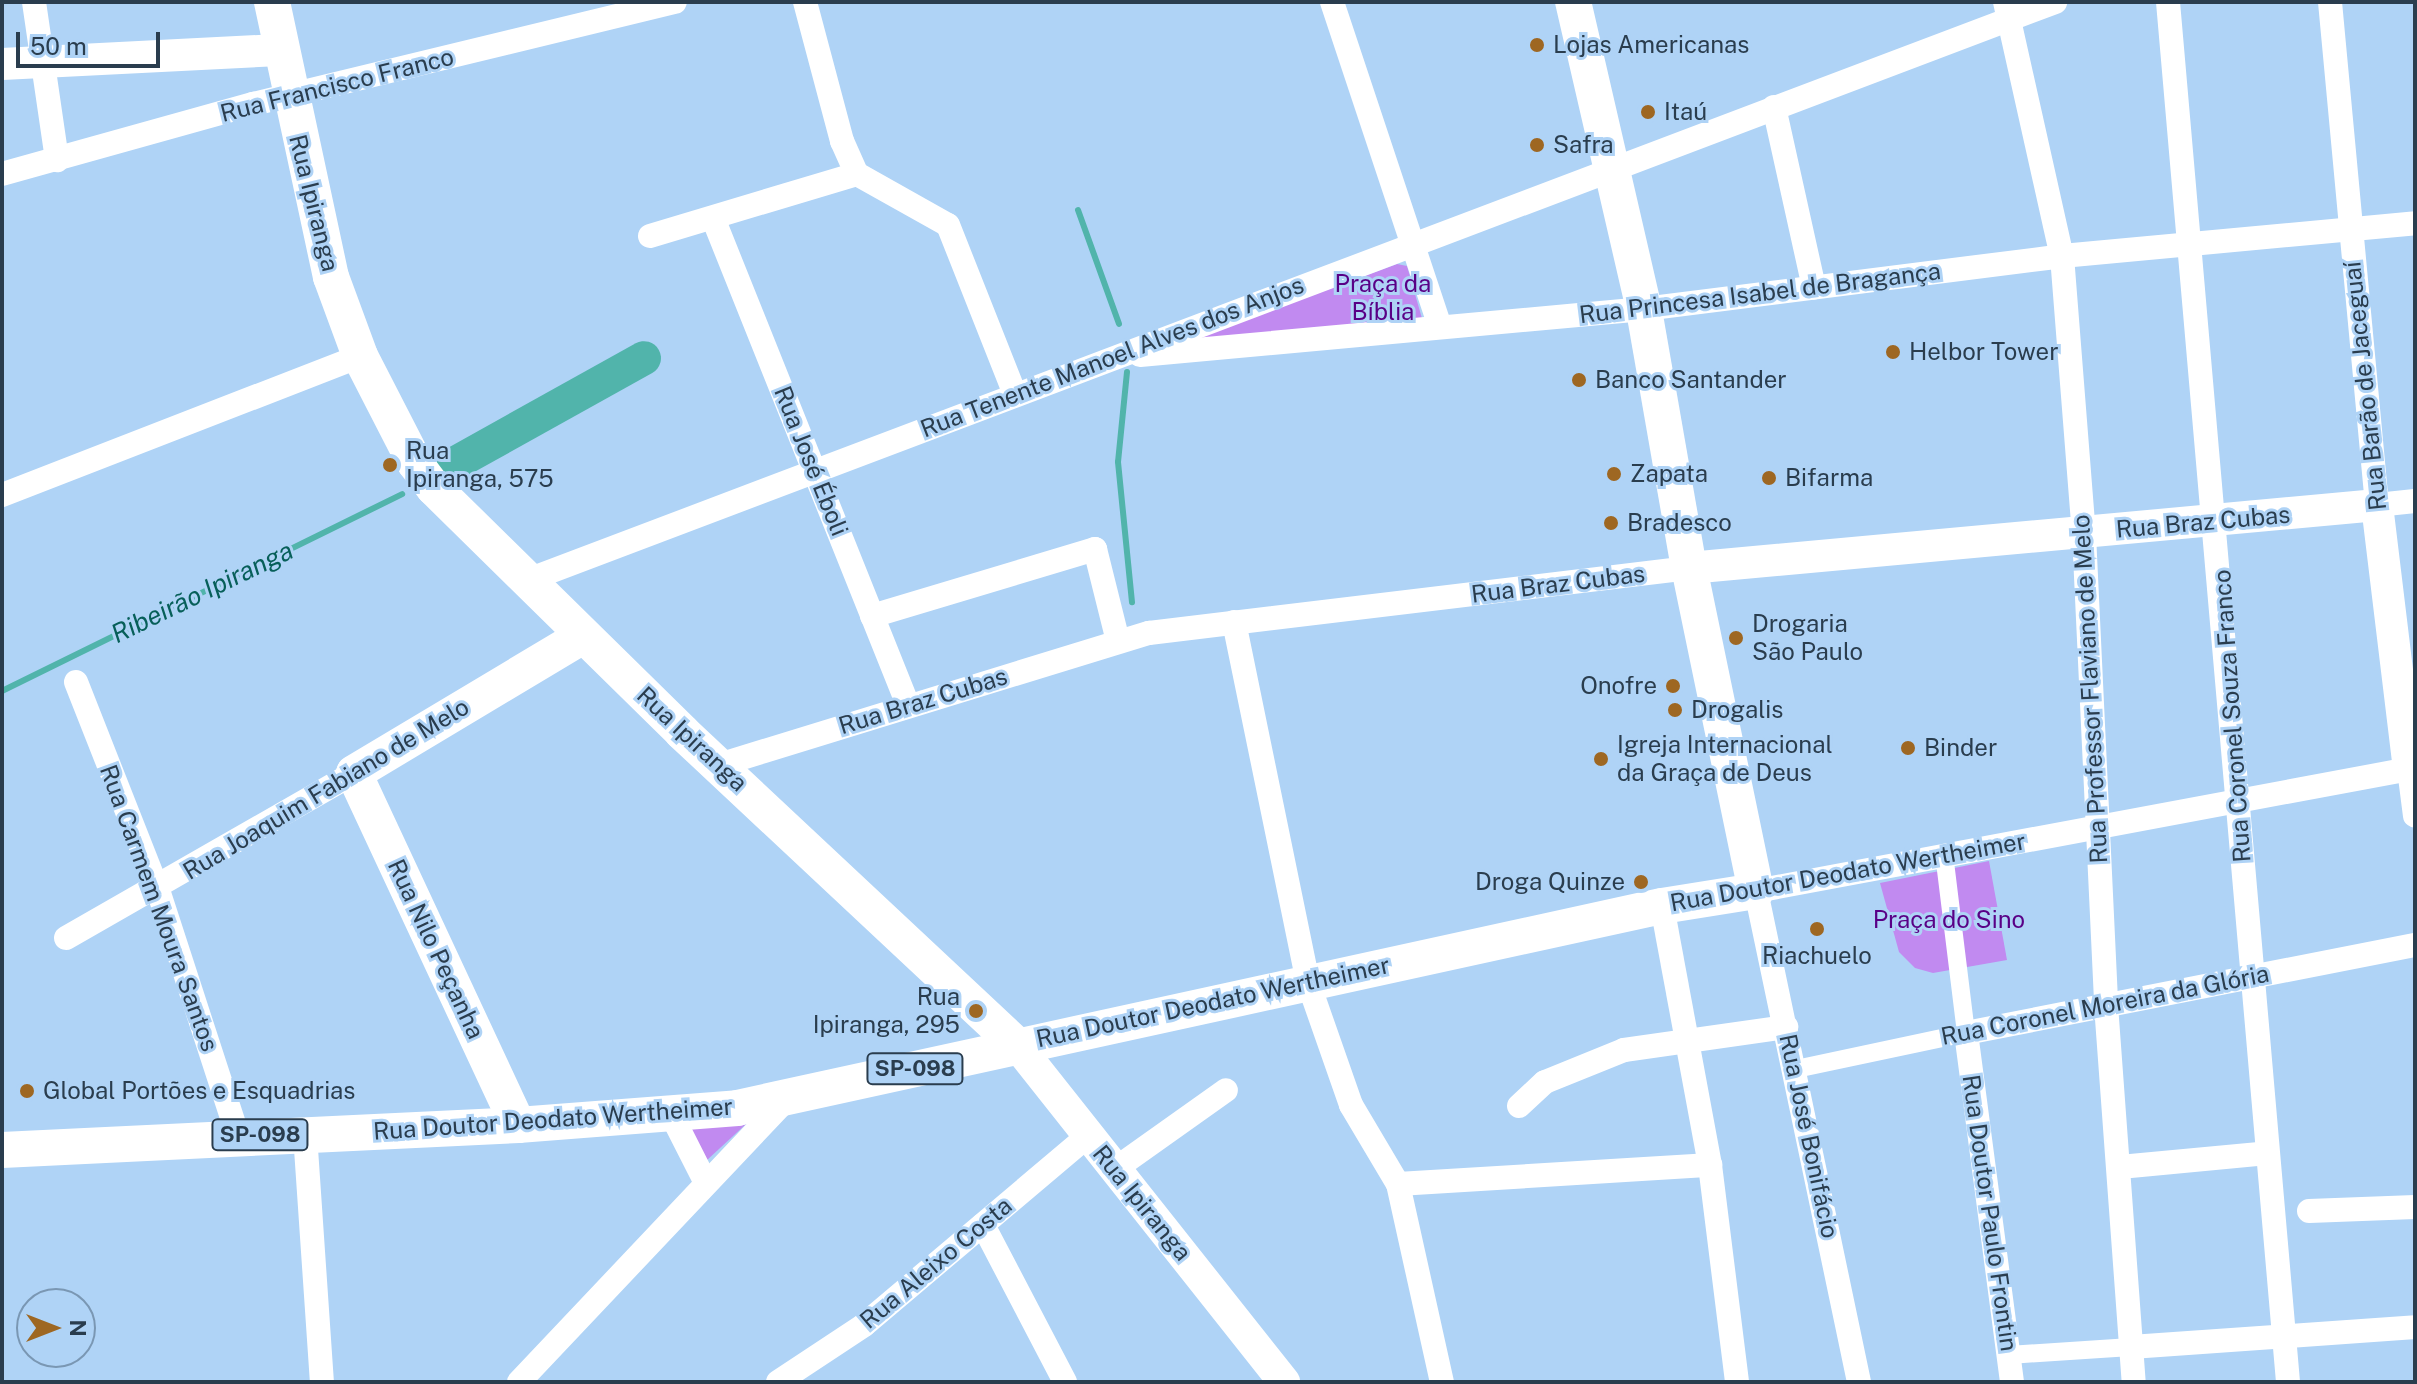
<!DOCTYPE html>
<meta charset="utf-8">
<style>
body{margin:0}
#map{position:relative;width:2417px;height:1384px;overflow:hidden;background:#afd3f6;font-family:"Public Sans",sans-serif}
div>[style]{position:absolute}
.green>*{inset:0;background:#c18af0}
.stream>*{height:6px;margin:-3px;padding:0 3px;transform-origin:3px;border-radius:3px;background:#51b4ab}
.river>*{height:34px;margin:-17px;padding:0 17px;transform-origin:17px;border-radius:17px;background:#51b4ab}
.pedestrian>*{height:18px;margin:-9px;padding:0 9px;transform-origin:9px;border-radius:9px;background:#fff}
.minor>*{height:24px;margin:-12px;padding:0 12px;transform-origin:12px;border-radius:12px;background:#fff}
.secondary>*{height:32px;margin:-16px;padding:0 16px;transform-origin:16px;border-radius:16px;background:#fff}
.primary>*{height:36px;margin:-18px;padding:0 18px;transform-origin:18px;border-radius:18px;background:#fff}
.dots>*{width:22px;height:22px;translate:-50% -50%;box-sizing:border-box;border:4px solid #afd3f6;border-radius:50%}
span{translate:-50% -50%;white-space:nowrap;text-align:center;line-height:1.15;-webkit-text-stroke:6px #afd3f6;paint-order:stroke}
.shield-label span{padding:2px 6px;background:#afd3f6;border:2px solid;border-radius:6px;-webkit-text-stroke-width:0}
.shield-label{font-size:22px;color:#2a3d4e;font-weight:700}
.poi-label{font-size:24px;color:#2a3d4e}
.left{translate:0 -50%;text-align:left}
.right{translate:-100% -50%;text-align:right}
.street-label{font-size:24px;color:#2a3d4e}
.park-label{font-size:24px;color:#590086}
.water-label{font-size:26px;color:#075f59;font-style:italic}
.frame{position:absolute;inset:0;border:4px solid #2a3d4e;pointer-events:none}
.north{position:absolute;left:16px;top:1288px;width:80px;height:80px;box-sizing:border-box;background:#afd3f6;border:2px solid #7a97b3;border-radius:50%;rotate:90deg;font-size:22px;font-weight:700;line-height:32px;text-align:center;color:#2a3d4e}
.north::after{content:'';display:block;margin:auto;width:28px;height:36px;background:#9e6722;clip-path:polygon(50% 0,100% 100%,50% 72%,0 100%)}
.scale{position:absolute;left:16px;top:32px;width:144px;height:36px;box-sizing:border-box;border:4px solid #2a3d4e;border-top:0;padding-left:10px;font-size:24px;line-height:28px;white-space:nowrap;color:#2a3d4e;-webkit-text-stroke:6px #afd3f6;paint-order:stroke}
</style>
<div id="map">
<div class="green">
<div style="clip-path:polygon(1397px 264px,1407px 266px,1423px 322px,1169px 348px)"></div>
<div style="clip-path:polygon(1989px 861px,2007px 960px,1933px 973px,1915px 968px,1899px 952px,1880px 883px)"></div>
<div style="clip-path:polygon(758px 1113px,706px 1161px,686px 1117px)"></div>
</div>
<div class="stream">
<div style="left:1078px;top:210px;width:121px;rotate:70.2deg"></div>
<div style="left:1127px;top:372px;width:90px;rotate:95.7deg"></div>
<div style="left:1118px;top:462px;width:141px;rotate:84.3deg"></div>
<div style="left:2px;top:691px;width:446px;rotate:-26.2deg"></div>
</div>
<div class="river">
<div style="left:443px;top:470px;width:230px;rotate:-29.1deg"></div>
</div>
<div class="pedestrian">
<div style="left:1796px;top:1069px;width:174px;rotate:-12deg"></div>
<div style="left:1966px;top:1033px;width:180px;rotate:-97deg"></div>
<div style="left:2009px;top:1355px;width:122px;rotate:-3.8deg"></div>
</div>
<div class="minor">
<div style="left:34px;top:2px;width:160px;rotate:81.7deg"></div>
<div style="left:805px;top:2px;width:144px;rotate:75.1deg"></div>
<div style="left:842px;top:141px;width:36px;rotate:66deg"></div>
<div style="left:1332px;top:2px;width:342px;rotate:71.6deg"></div>
<div style="left:2005px;top:2px;width:260px;rotate:77.4deg"></div>
<div style="left:2062px;top:256px;width:279px;rotate:85.5deg"></div>
<div style="left:2084px;top:534px;width:472px;rotate:87.3deg"></div>
<div style="left:2106px;top:1005px;width:378px;rotate:85.8deg"></div>
<div style="left:2168px;top:2px;width:1385px;rotate:85.03deg"></div>
<div style="left:2330px;top:2px;width:505px;rotate:84.66deg"></div>
<div style="left:2377px;top:505px;width:38px;rotate:-6deg"></div>
<div style="left:1774px;top:107px;width:185px;rotate:77.5deg"></div>
<div style="left:2px;top:174px;width:261px;rotate:-15.6deg"></div>
<div style="left:253px;top:104px;width:434px;rotate:-13.6deg"></div>
<div style="left:857px;top:174px;width:104px;rotate:29.3deg"></div>
<div style="left:948px;top:225px;width:182px;rotate:68.4deg"></div>
<div style="left:713px;top:218px;width:525px;rotate:68.18deg"></div>
<div style="left:650px;top:236px;width:216px;rotate:-16.7deg"></div>
<div style="left:1140px;top:355px;width:506px;rotate:-5.21deg"></div>
<div style="left:1644px;top:309px;width:421px;rotate:-7.2deg"></div>
<div style="left:2062px;top:256px;width:355px;rotate:-5.3deg"></div>
<div style="left:2px;top:495px;width:384px;rotate:-21.2deg"></div>
<div style="left:528px;top:580px;width:1633px;rotate:-20.73deg"></div>
<div style="left:872px;top:616px;width:233px;rotate:-16.7deg"></div>
<div style="left:1095px;top:549px;width:95px;rotate:76deg"></div>
<div style="left:1234px;top:622px;width:368px;rotate:78.4deg"></div>
<div style="left:1308px;top:982px;width:130px;rotate:70.7deg"></div>
<div style="left:1351px;top:1105px;width:92px;rotate:59.3deg"></div>
<div style="left:1398px;top:1184px;width:203px;rotate:77.5deg"></div>
<div style="left:76px;top:682px;width:224px;rotate:68.5deg"></div>
<div style="left:158px;top:890px;width:259px;rotate:72deg"></div>
<div style="left:719px;top:765px;width:450px;rotate:-17.1deg"></div>
<div style="left:1149px;top:633px;width:544px;rotate:-6.86deg"></div>
<div style="left:1662px;top:906px;width:263px;rotate:79.5deg"></div>
<div style="left:1710px;top:1165px;width:219px;rotate:82.9deg"></div>
<div style="left:66px;top:938px;width:332px;rotate:-29.8deg"></div>
<div style="left:1519px;top:1106px;width:35px;rotate:-43deg"></div>
<div style="left:1545px;top:1082px;width:85px;rotate:-22.1deg"></div>
<div style="left:1624px;top:1050px;width:164px;rotate:-8.1deg"></div>
<div style="left:672px;top:1116px;width:73px;rotate:63.1deg"></div>
<div style="left:305px;top:1134px;width:249px;rotate:86.1deg"></div>
<div style="left:2120px;top:1167px;width:148px;rotate:-5.4deg"></div>
<div style="left:1115px;top:1169px;width:136px;rotate:-35.4deg"></div>
<div style="left:1398px;top:1184px;width:313px;rotate:-3.5deg"></div>
<div style="left:2309px;top:1211px;width:106px;rotate:-2.2deg"></div>
<div style="left:983px;top:1225px;width:177px;rotate:62.4deg"></div>
<div style="left:2131px;top:1347px;width:285px;rotate:-4deg"></div>
<div style="left:519px;top:1382px;width:390px;rotate:-46.6deg"></div>
<div style="left:778px;top:1382px;width:103px;rotate:-33.5deg"></div>
<div style="left:864px;top:1325px;width:293px;rotate:-40.2deg"></div>
<div style="left:1859px;top:1382px;width:502px;rotate:-101.85deg"></div>
<div style="left:1756px;top:891px;width:664px;rotate:-10.58deg"></div>
<div style="left:2409px;top:769px;width:47px;rotate:82.7deg"></div>
<div style="left:2012px;top:1382px;width:352px;rotate:-97.5deg"></div>
<div style="left:1966px;top:1033px;width:458px;rotate:-11.1deg"></div>
</div>
<div class="secondary">
<div style="left:2px;top:64px;width:277px;rotate:-2.9deg"></div>
<div style="left:1689px;top:568px;width:691px;rotate:-5.23deg"></div>
<div style="left:2377px;top:505px;width:266px;rotate:83.1deg"></div>
<div style="left:2409px;top:769px;width:6px;rotate:-18deg"></div>
<div style="left:1017px;top:1045px;width:430px;rotate:51.6deg"></div>
</div>
<div class="primary">
<div style="left:272px;top:2px;width:281px;rotate:77.9deg"></div>
<div style="left:331px;top:277px;width:84px;rotate:69.8deg"></div>
<div style="left:360px;top:356px;width:120px;rotate:62.8deg"></div>
<div style="left:415px;top:463px;width:31px;rotate:53deg"></div>
<div style="left:434px;top:488px;width:348px;rotate:44.5deg"></div>
<div style="left:682px;top:732px;width:458px;rotate:43.1deg"></div>
<div style="left:518px;top:1125px;width:388px;rotate:-115deg"></div>
<div style="left:354px;top:773px;width:267px;rotate:-30.9deg"></div>
<div style="left:2px;top:1150px;width:517px;rotate:-2.77deg"></div>
<div style="left:518px;top:1125px;width:220px;rotate:-4.4deg"></div>
<div style="left:737px;top:1108px;width:947px;rotate:-12.32deg"></div>
<div style="left:1662px;top:906px;width:95px;rotate:-9.1deg"></div>
<div style="left:1756px;top:891px;width:330px;rotate:-101.7deg"></div>
<div style="left:1689px;top:568px;width:263px;rotate:-99.9deg"></div>
<div style="left:1644px;top:309px;width:315px;rotate:-103deg"></div>
</div>
<div class="dots">
<div style="left:1537px;top:45px;background:#9e6722"></div>
<div style="left:1648px;top:112px;background:#9e6722"></div>
<div style="left:1537px;top:145px;background:#9e6722"></div>
<div style="left:1893px;top:352px;background:#9e6722"></div>
<div style="left:1579px;top:380px;background:#9e6722"></div>
<div style="left:390px;top:465px;background:#9e6722"></div>
<div style="left:1614px;top:474px;background:#9e6722"></div>
<div style="left:1769px;top:478px;background:#9e6722"></div>
<div style="left:1611px;top:523px;background:#9e6722"></div>
<div style="left:1736px;top:638px;background:#9e6722"></div>
<div style="left:1673px;top:686px;background:#9e6722"></div>
<div style="left:1675px;top:710px;background:#9e6722"></div>
<div style="left:1908px;top:748px;background:#9e6722"></div>
<div style="left:1601px;top:759px;background:#9e6722"></div>
<div style="left:1641px;top:882px;background:#9e6722"></div>
<div style="left:1817px;top:929px;background:#9e6722"></div>
<div style="left:976px;top:1011px;background:#9e6722"></div>
<div style="left:27px;top:1091px;background:#9e6722"></div>
</div>
<div class="shield-label">
<span style="left:915px;top:1069px">SP-098</span>
<span style="left:260px;top:1135px">SP-098</span>
</div>
<div class="poi-label">
<span class="left" style="left:1553px;top:45px">Lojas Americanas</span>
<span class="left" style="left:1664px;top:112px">Itaú</span>
<span class="left" style="left:1553px;top:145px">Safra</span>
<span class="left" style="left:1909px;top:352px">Helbor Tower</span>
<span class="left" style="left:1595px;top:380px">Banco Santander</span>
<span class="left" style="left:406px;top:465px">Rua<br>Ipiranga, 575</span>
<span class="left" style="left:1630px;top:474px">Zapata</span>
<span class="left" style="left:1785px;top:478px">Bifarma</span>
<span class="left" style="left:1627px;top:523px">Bradesco</span>
<span class="left" style="left:1752px;top:638px">Drogaria<br>São Paulo</span>
<span class="right" style="left:1657px;top:686px">Onofre</span>
<span class="left" style="left:1691px;top:710px">Drogalis</span>
<span class="left" style="left:1617px;top:759px">Igreja Internacional<br>da Graça de Deus</span>
<span class="left" style="left:1924px;top:748px">Binder</span>
<span class="right" style="left:1625px;top:882px">Droga Quinze</span>
<span style="left:1817px;top:956px">Riachuelo</span>
<span class="right" style="left:960px;top:1011px">Rua<br>Ipiranga, 295</span>
<span class="left" style="left:43px;top:1091px">Global Portões e Esquadrias</span>
</div>
<div class="street-label">
<span style="left:337px;top:85px;rotate:-14deg">Rua Francisco Franco</span>
<span style="left:314px;top:203px;rotate:76deg">Rua Ipiranga</span>
<span style="left:1760px;top:293px;rotate:-7deg">Rua Princesa Isabel de Bragança</span>
<span style="left:1112px;top:357px;rotate:-21deg">Rua Tenente Manoel Alves dos Anjos</span>
<span style="left:2365px;top:386px;rotate:-96deg">Rua Barão de Jaceguaí</span>
<span style="left:811px;top:461px;rotate:68deg">Rua José Éboli</span>
<span style="left:2203px;top:522px;rotate:-5deg">Rua Braz Cubas</span>
<span style="left:1558px;top:584px;rotate:-7deg">Rua Braz Cubas</span>
<span style="left:2090px;top:689px;rotate:-93deg">Rua Professor Flaviano de Melo</span>
<span style="left:923px;top:701px;rotate:-17deg">Rua Braz Cubas</span>
<span style="left:2232px;top:716px;rotate:-94deg">Rua Coronel Souza Franco</span>
<span style="left:692px;top:739px;rotate:43deg">Rua Ipiranga</span>
<span style="left:326px;top:789px;rotate:-31deg">Rua Joaquim Fabiano de Melo</span>
<span style="left:1848px;top:872px;rotate:-10deg">Rua Doutor Deodato Wertheimer</span>
<span style="left:159px;top:908px;rotate:70deg">Rua Carmem Moura Santos</span>
<span style="left:436px;top:949px;rotate:65deg">Rua Nilo Peçanha</span>
<span style="left:1213px;top:1002px;rotate:-12deg">Rua Doutor Deodato Wertheimer</span>
<span style="left:2105px;top:1005px;rotate:-11deg">Rua Coronel Moreira da Glória</span>
<span style="left:553px;top:1119px;rotate:-4deg">Rua Doutor Deodato Wertheimer</span>
<span style="left:1809px;top:1136px;rotate:78deg">Rua José Bonifácio</span>
<span style="left:1142px;top:1203px;rotate:51deg">Rua Ipiranga</span>
<span style="left:1990px;top:1213px;rotate:82deg">Rua Doutor Paulo Frontin</span>
<span style="left:936px;top:1263px;rotate:-40deg">Rua Aleixo Costa</span>
</div>
<div class="park-label">
<span style="left:1383px;top:298px">Praça da<br>Bíblia</span>
<span style="left:1949px;top:920px">Praça do Sino</span>
</div>
<div class="water-label">
<span style="left:202px;top:592px;rotate:-26deg">Ribeirão Ipiranga</span>
</div>
<div class="frame"></div>
<div class="north">N</div>
<div class="scale">50 m</div>
</div>
